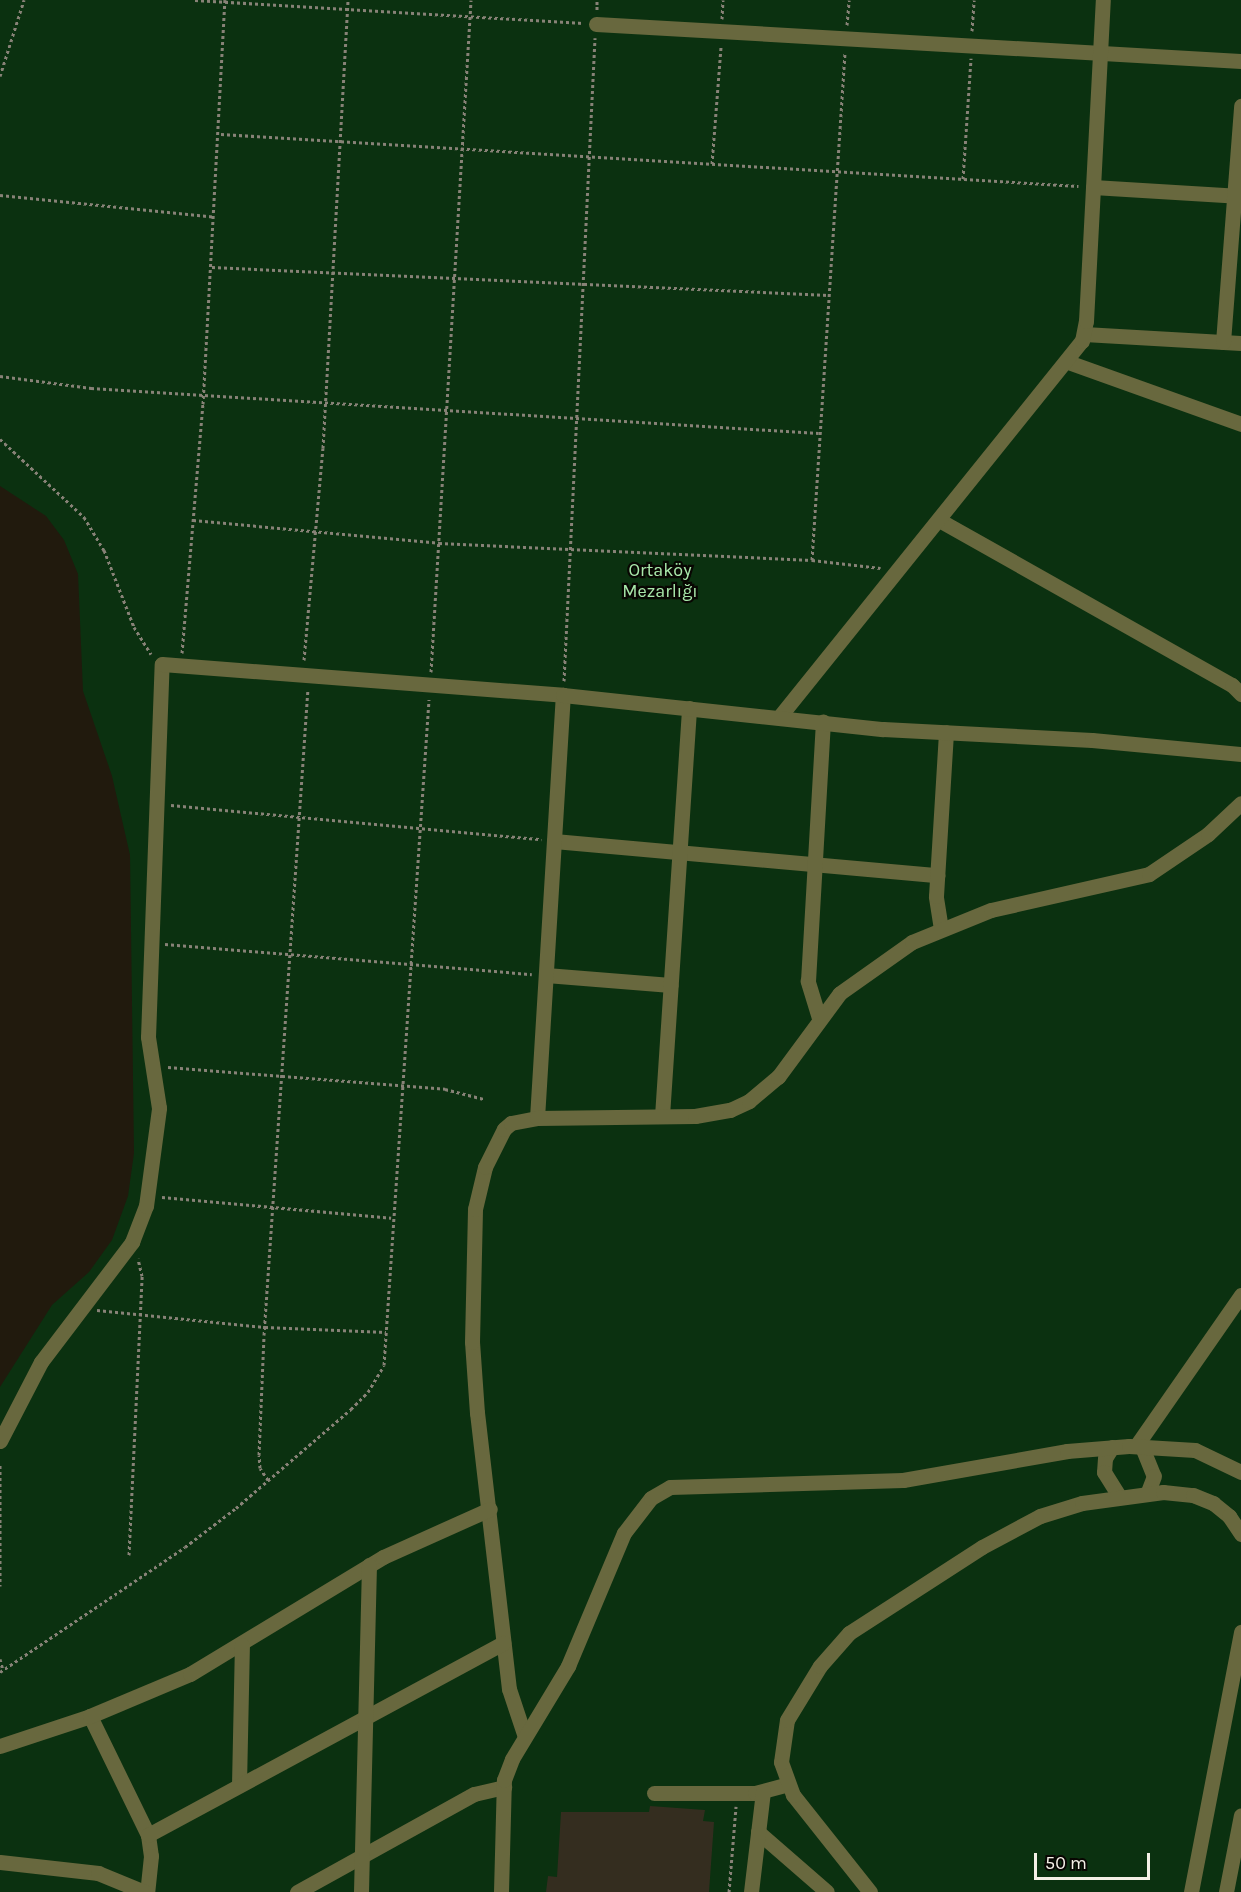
<!DOCTYPE html>
<meta charset="utf-8">
<style>
body{margin:0}
#map{position:relative;width:1241px;height:1892px;overflow:hidden;background:#211a0d;font-family:Karla,sans-serif}
div>[style]{position:absolute}
.green>*{inset:0;background:#0b3110}
.building>*{inset:0;background:#342d1f}
.path>*{height:3px;margin-top:-1.5px;transform-origin:0;background:repeating-linear-gradient(90deg,#888277 0 3px,transparent 0 6px)}
.minor>*{height:15px;margin:-7.5px;padding:0 7.5px;transform-origin:7.5px;border-radius:7.5px;background:#68683e}
span{translate:-50% -50%;white-space:nowrap;text-align:center;line-height:1.15;-webkit-text-stroke:4.5px #080602;paint-order:stroke}
.park-label{font-size:18px;color:#a9e9ab}
.scale{position:absolute;left:1034px;top:1853px;width:116px;height:27px;box-sizing:border-box;border:3px solid #f4efe6;border-top:0;padding-left:8px;font-size:18px;line-height:21px;white-space:nowrap;color:#f4efe6;-webkit-text-stroke:4px #080602;paint-order:stroke}
</style>
<div id="map">
<div class="green">
<div style="clip-path:polygon(0 0,1241px 0,1241px 1892px,0 1892px,0 1387px,52px 1305px,89px 1272px,112px 1240px,128px 1196px,134px 1153px,130px 855px,112px 776px,83px 691px,78px 574px,64px 540px,46px 516px,0 486px)"></div>
</div>
<div class="building">
<div style="clip-path:polygon(650px 1806px,705px 1810px,703px 1821px,714px 1822px,709px 1892px,546px 1892px,548px 1876px,557px 1877px,561px 1812px,649px 1812px)"></div>
</div>
<div class="path">
<div style="left:195px;top:0;width:389px;rotate:3.4deg"></div>
<div style="left:597px;top:10px;width:10px;rotate:-90deg"></div>
<div style="left:722px;top:19px;width:19px;rotate:-87deg"></div>
<div style="left:847px;top:25px;width:25px;rotate:-85deg"></div>
<div style="left:972px;top:31px;width:31px;rotate:-86deg"></div>
<div style="left:0;top:76px;width:80px;rotate:-72.5deg"></div>
<div style="left:221px;top:134px;width:859px;rotate:3.47deg"></div>
<div style="left:712px;top:164px;width:118px;rotate:-85.6deg"></div>
<div style="left:963px;top:179px;width:121px;rotate:-86.2deg"></div>
<div style="left:0;top:195px;width:216px;rotate:5.8deg"></div>
<div style="left:212px;top:267px;width:617px;rotate:2.6deg"></div>
<div style="left:0;top:376px;width:92px;rotate:7.5deg"></div>
<div style="left:91px;top:388px;width:729px;rotate:3.54deg"></div>
<div style="left:0;top:439px;width:115px;rotate:42.9deg"></div>
<div style="left:84px;top:517px;width:39px;rotate:59deg"></div>
<div style="left:104px;top:550px;width:83px;rotate:68.7deg"></div>
<div style="left:134px;top:627px;width:32px;rotate:58deg"></div>
<div style="left:193px;top:520px;width:247px;rotate:5.3deg"></div>
<div style="left:439px;top:543px;width:373px;rotate:2.6deg"></div>
<div style="left:812px;top:560px;width:69px;rotate:6.6deg"></div>
<div style="left:812px;top:560px;width:508px;rotate:-86.28deg"></div>
<div style="left:182px;top:653px;width:250px;rotate:-85.2deg"></div>
<div style="left:203px;top:404px;width:405px;rotate:-86.9deg"></div>
<div style="left:304px;top:660px;width:213px;rotate:-84.9deg"></div>
<div style="left:323px;top:448px;width:449px;rotate:-86.8deg"></div>
<div style="left:431px;top:672px;width:673px;rotate:-86.59deg"></div>
<div style="left:564px;top:681px;width:644px;rotate:-87.24deg"></div>
<div style="left:171px;top:805px;width:372px;rotate:5.3deg"></div>
<div style="left:165px;top:944px;width:368px;rotate:4.7deg"></div>
<div style="left:168px;top:1067px;width:278px;rotate:4.5deg"></div>
<div style="left:445px;top:1089px;width:40px;rotate:14.4deg"></div>
<div style="left:162px;top:1197px;width:230px;rotate:5.2deg"></div>
<div style="left:97px;top:1310px;width:169px;rotate:5.8deg"></div>
<div style="left:265px;top:1327px;width:121px;rotate:2.4deg"></div>
<div style="left:0;top:1465px;width:121px;rotate:90deg"></div>
<div style="left:268px;top:1480px;width:14px;rotate:-124deg"></div>
<div style="left:260px;top:1468px;width:13px;rotate:-94deg"></div>
<div style="left:259px;top:1455px;width:120px;rotate:-87.6deg"></div>
<div style="left:264px;top:1335px;width:648px;rotate:-86.11deg"></div>
<div style="left:129px;top:1555px;width:279px;rotate:-87.3deg"></div>
<div style="left:142px;top:1276px;width:18px;rotate:-103deg"></div>
<div style="left:0;top:1659px;width:11px;rotate:75deg"></div>
<div style="left:0;top:1672px;width:223px;rotate:-34deg"></div>
<div style="left:185px;top:1547px;width:64px;rotate:-37.4deg"></div>
<div style="left:236px;top:1508px;width:152px;rotate:-40.7deg"></div>
<div style="left:351px;top:1409px;width:24px;rotate:-45deg"></div>
<div style="left:368px;top:1392px;width:31px;rotate:-59deg"></div>
<div style="left:384px;top:1365px;width:667px;rotate:-86.13deg"></div>
<div style="left:729px;top:1892px;width:86px;rotate:-85.3deg"></div>
</div>
<div class="minor">
<div style="left:596px;top:24px;width:646px;rotate:3.28deg"></div>
<div style="left:1093px;top:187px;width:148px;rotate:3.5deg"></div>
<div style="left:1084px;top:334px;width:157px;rotate:3.3deg"></div>
<div style="left:1223px;top:342px;width:237px;rotate:-85.6deg"></div>
<div style="left:1068px;top:362px;width:184px;rotate:19.7deg"></div>
<div style="left:939px;top:520px;width:336px;rotate:29.4deg"></div>
<div style="left:1232px;top:685px;width:13px;rotate:45deg"></div>
<div style="left:780px;top:716px;width:481px;rotate:-51.2deg"></div>
<div style="left:1082px;top:341px;width:20px;rotate:-79deg"></div>
<div style="left:1086px;top:321px;width:321px;rotate:-87deg"></div>
<div style="left:554px;top:841px;width:385px;rotate:5.1deg"></div>
<div style="left:941px;top:929px;width:33px;rotate:-99deg"></div>
<div style="left:936px;top:896px;width:164px;rotate:-86.5deg"></div>
<div style="left:546px;top:975px;width:125px;rotate:4.6deg"></div>
<div style="left:819px;top:1018px;width:39px;rotate:-107deg"></div>
<div style="left:808px;top:981px;width:260px;rotate:-86.7deg"></div>
<div style="left:662px;top:1116px;width:409px;rotate:-86.2deg"></div>
<div style="left:537px;top:1118px;width:424px;rotate:-86.5deg"></div>
<div style="left:0;top:1441px;width:89px;rotate:-62.6deg"></div>
<div style="left:41px;top:1362px;width:151px;rotate:-52.8deg"></div>
<div style="left:132px;top:1242px;width:39px;rotate:-69deg"></div>
<div style="left:146px;top:1206px;width:99px;rotate:-82.4deg"></div>
<div style="left:159px;top:1108px;width:72px;rotate:-98.8deg"></div>
<div style="left:148px;top:1037px;width:373px;rotate:-87.9deg"></div>
<div style="left:162px;top:664px;width:402px;rotate:4.4deg"></div>
<div style="left:563px;top:695px;width:322px;rotate:6.1deg"></div>
<div style="left:883px;top:729px;width:209px;rotate:3deg"></div>
<div style="left:1092px;top:740px;width:150px;rotate:5.4deg"></div>
<div style="left:1136px;top:1446px;width:184px;rotate:-55.2deg"></div>
<div style="left:1112px;top:1447px;width:13px;rotate:122deg"></div>
<div style="left:1105px;top:1458px;width:14px;rotate:94deg"></div>
<div style="left:1104px;top:1472px;width:28px;rotate:58deg"></div>
<div style="left:1142px;top:1447px;width:31px;rotate:68deg"></div>
<div style="left:1154px;top:1476px;width:19px;rotate:111deg"></div>
<div style="left:90px;top:1716px;width:132px;rotate:64deg"></div>
<div style="left:148px;top:1835px;width:21px;rotate:82deg"></div>
<div style="left:151px;top:1856px;width:36px;rotate:96deg"></div>
<div style="left:524px;top:1734px;width:47px;rotate:-108.4deg"></div>
<div style="left:509px;top:1689px;width:278px;rotate:-96.6deg"></div>
<div style="left:477px;top:1413px;width:71px;rotate:-94deg"></div>
<div style="left:472px;top:1342px;width:133px;rotate:-88.7deg"></div>
<div style="left:475px;top:1209px;width:43px;rotate:-76.6deg"></div>
<div style="left:485px;top:1167px;width:42px;rotate:-63.4deg"></div>
<div style="left:504px;top:1129px;width:9px;rotate:-41deg"></div>
<div style="left:511px;top:1123px;width:26px;rotate:-11deg"></div>
<div style="left:537px;top:1118px;width:158px;rotate:-0.7deg"></div>
<div style="left:695px;top:1116px;width:36px;rotate:-10deg"></div>
<div style="left:730px;top:1110px;width:21px;rotate:-25deg"></div>
<div style="left:749px;top:1101px;width:38px;rotate:-40deg"></div>
<div style="left:778px;top:1077px;width:104px;rotate:-53.6deg"></div>
<div style="left:840px;top:993px;width:88px;rotate:-35.3deg"></div>
<div style="left:912px;top:942px;width:85px;rotate:-22.1deg"></div>
<div style="left:991px;top:910px;width:162px;rotate:-12.8deg"></div>
<div style="left:1149px;top:874px;width:71px;rotate:-34.1deg"></div>
<div style="left:1208px;top:834px;width:45px;rotate:-43.2deg"></div>
<div style="left:0;top:1746px;width:95px;rotate:-18.4deg"></div>
<div style="left:90px;top:1716px;width:108px;rotate:-22.8deg"></div>
<div style="left:190px;top:1674px;width:226px;rotate:-31.2deg"></div>
<div style="left:383px;top:1557px;width:117px;rotate:-24.2deg"></div>
<div style="left:239px;top:1785px;width:140px;rotate:-88.8deg"></div>
<div style="left:654px;top:1793px;width:101px"></div>
<div style="left:755px;top:1793px;width:34px;rotate:-15deg"></div>
<div style="left:758px;top:1832px;width:91px;rotate:41deg"></div>
<div style="left:148px;top:1835px;width:404px;rotate:-28.4deg"></div>
<div style="left:0;top:1862px;width:99px;rotate:6.4deg"></div>
<div style="left:98px;top:1873px;width:50px;rotate:22.4deg"></div>
<div style="left:297px;top:1892px;width:202px;rotate:-29deg"></div>
<div style="left:474px;top:1794px;width:31px;rotate:-13deg"></div>
<div style="left:361px;top:1892px;width:327px;rotate:-88.6deg"></div>
<div style="left:501px;top:1892px;width:112px;rotate:-88.5deg"></div>
<div style="left:504px;top:1780px;width:22px;rotate:-69deg"></div>
<div style="left:512px;top:1759px;width:109px;rotate:-58.9deg"></div>
<div style="left:568px;top:1666px;width:144px;rotate:-67.2deg"></div>
<div style="left:624px;top:1533px;width:44px;rotate:-52.4deg"></div>
<div style="left:651px;top:1498px;width:22px;rotate:-30deg"></div>
<div style="left:670px;top:1487px;width:233px;rotate:-1.7deg"></div>
<div style="left:903px;top:1480px;width:167px;rotate:-10deg"></div>
<div style="left:1067px;top:1451px;width:62px;rotate:-4.6deg"></div>
<div style="left:1129px;top:1446px;width:66px;rotate:3.5deg"></div>
<div style="left:1195px;top:1450px;width:51px;rotate:25.6deg"></div>
<div style="left:751px;top:1892px;width:101px;rotate:-83.2deg"></div>
<div style="left:870px;top:1892px;width:124px;rotate:-128.4deg"></div>
<div style="left:793px;top:1795px;width:35px;rotate:-110deg"></div>
<div style="left:781px;top:1762px;width:42px;rotate:-81.9deg"></div>
<div style="left:787px;top:1720px;width:63px;rotate:-58.6deg"></div>
<div style="left:820px;top:1666px;width:44px;rotate:-48.7deg"></div>
<div style="left:849px;top:1633px;width:158px;rotate:-32.9deg"></div>
<div style="left:982px;top:1547px;width:66px;rotate:-28.1deg"></div>
<div style="left:1040px;top:1516px;width:44px;rotate:-17.2deg"></div>
<div style="left:1082px;top:1503px;width:82px;rotate:-7.7deg"></div>
<div style="left:1163px;top:1492px;width:30px;rotate:6deg"></div>
<div style="left:1193px;top:1495px;width:22px;rotate:22deg"></div>
<div style="left:1213px;top:1503px;width:21px;rotate:39deg"></div>
<div style="left:1229px;top:1516px;width:22px;rotate:56deg"></div>
<div style="left:1191px;top:1892px;width:265px;rotate:-79.1deg"></div>
<div style="left:1226px;top:1892px;width:78px;rotate:-79deg"></div>
</div>
<div class="park-label">
<span style="left:660px;top:581px">Ortaköy<br>Mezarlığı</span>
</div>
<div class="scale">50 m</div>
</div>
